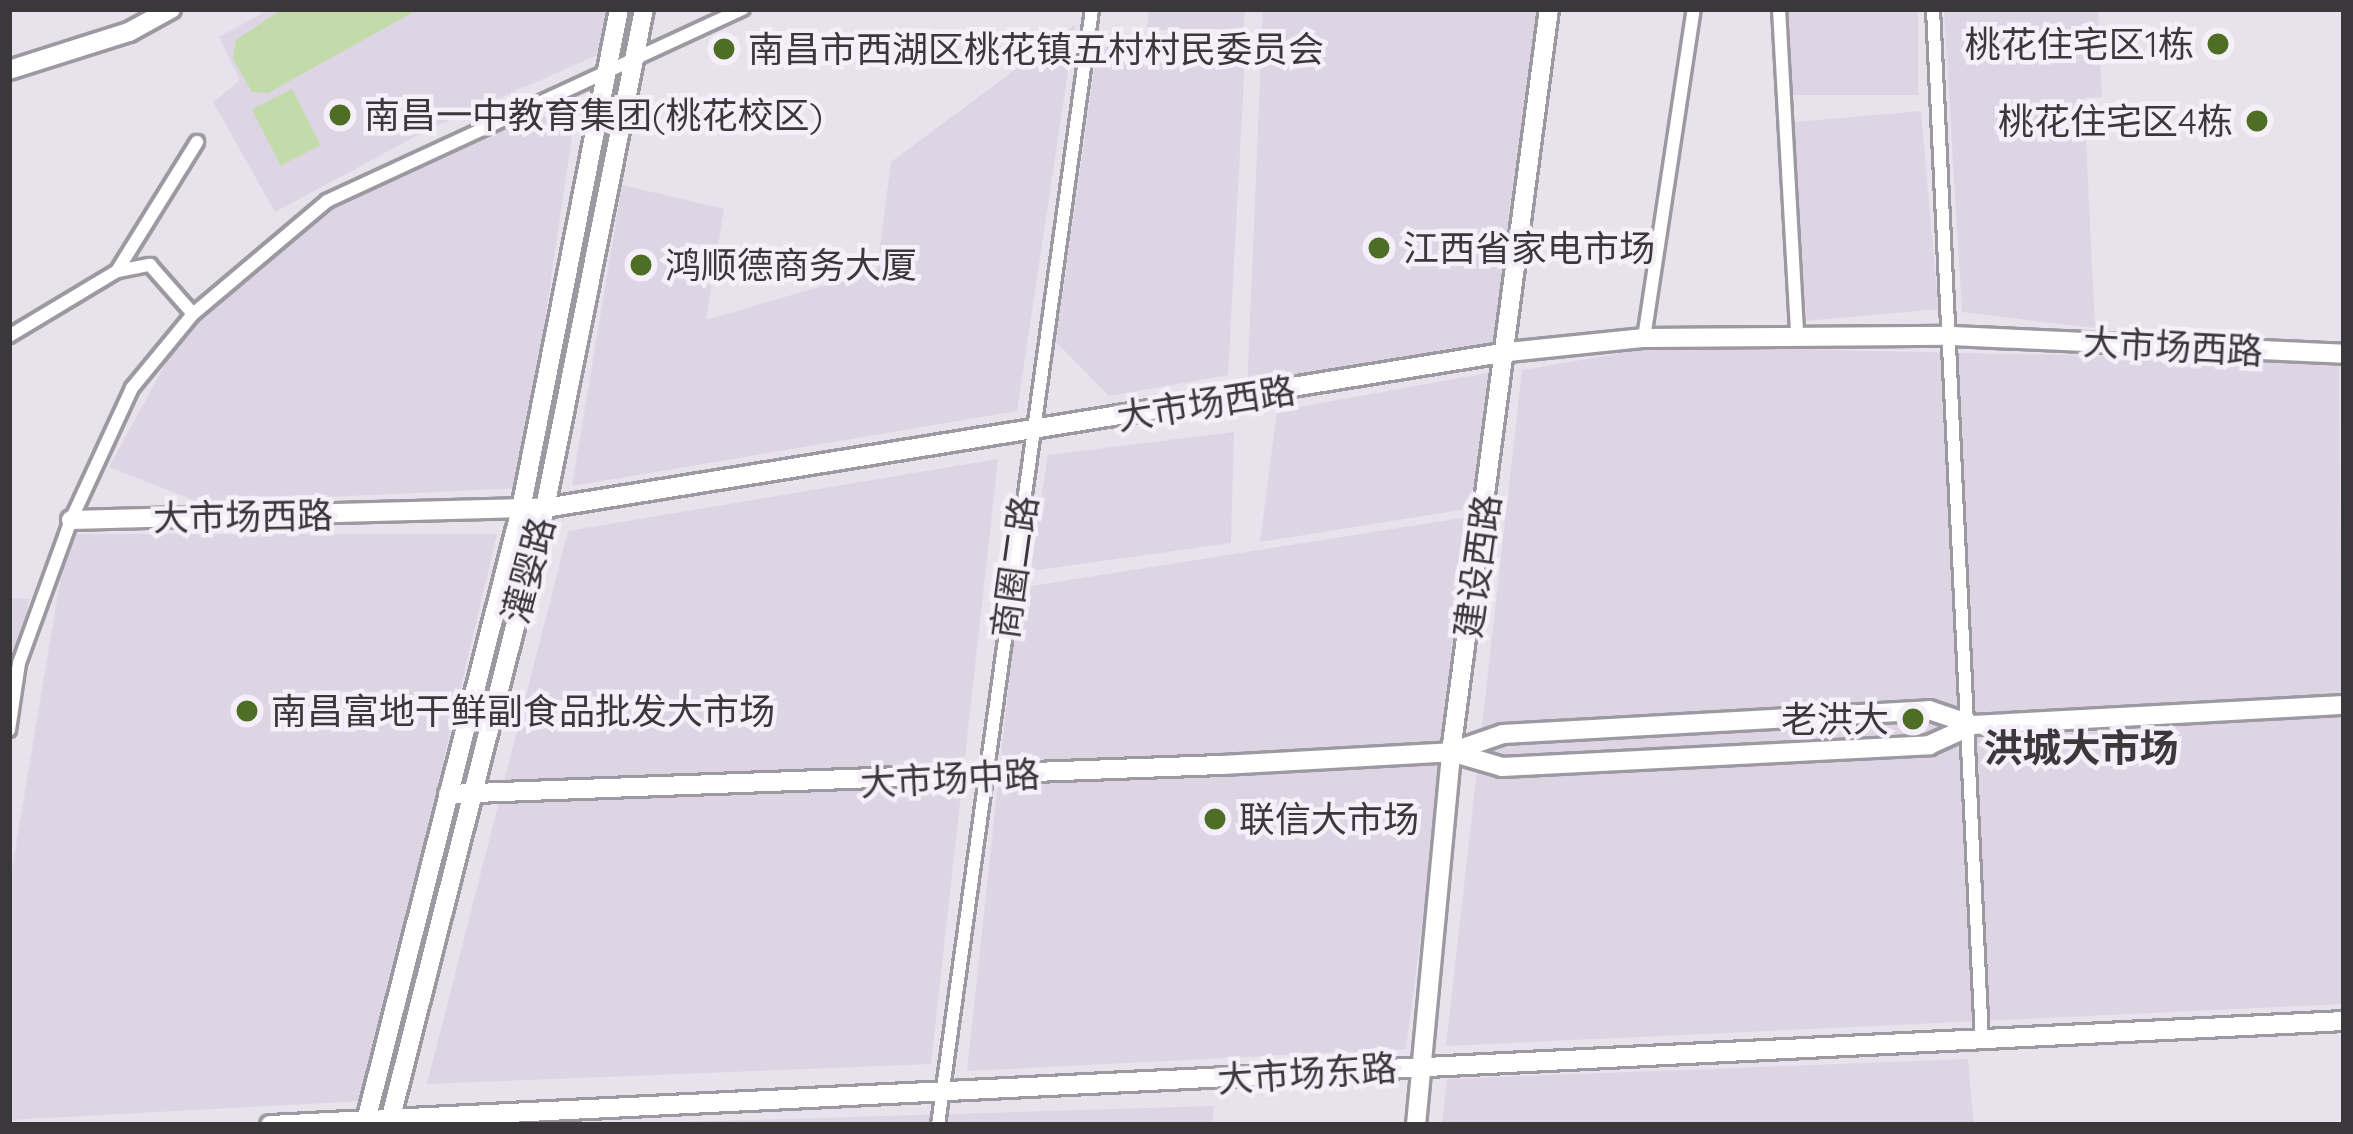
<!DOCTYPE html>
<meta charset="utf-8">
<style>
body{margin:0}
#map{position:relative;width:2353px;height:1134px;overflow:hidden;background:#e7e2eb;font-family:Quicksand,"Noto Sans SC",sans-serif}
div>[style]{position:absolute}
.built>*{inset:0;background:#ddd5e4;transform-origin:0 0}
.green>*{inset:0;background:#c3dbab;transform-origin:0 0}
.roads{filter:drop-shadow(3px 0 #9d99a1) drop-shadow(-3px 0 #9d99a1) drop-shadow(0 3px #9d99a1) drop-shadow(0 -3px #9d99a1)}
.street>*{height:12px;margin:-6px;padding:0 6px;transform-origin:6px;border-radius:6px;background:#fff}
.secondary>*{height:18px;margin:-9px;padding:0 9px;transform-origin:9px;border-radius:9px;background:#fff}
.dots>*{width:33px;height:33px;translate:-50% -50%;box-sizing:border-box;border:6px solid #f4eff8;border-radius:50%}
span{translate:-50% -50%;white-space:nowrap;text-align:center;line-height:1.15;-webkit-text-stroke:9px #f4eff8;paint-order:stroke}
.poi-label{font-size:36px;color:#3a383b}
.right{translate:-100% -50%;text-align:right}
.left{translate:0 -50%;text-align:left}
.street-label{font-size:36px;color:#3a383b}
.neighbourhood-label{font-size:39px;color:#3a383b;font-weight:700}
.frame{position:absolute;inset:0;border:12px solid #3a383b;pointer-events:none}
</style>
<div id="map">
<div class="built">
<div style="clip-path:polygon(270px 9px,606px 9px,600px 54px,431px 128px,275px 212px,213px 102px,240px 80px,219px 37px)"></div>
<div style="clip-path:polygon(1149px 9px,1245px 9px,1243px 34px,1147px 29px)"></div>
<div style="clip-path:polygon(1263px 9px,1540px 9px,1499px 345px,1247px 393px)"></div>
<div style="left:1783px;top:9px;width:135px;height:86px"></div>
<div style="clip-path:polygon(1944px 9px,2098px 9px,2102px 97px,2084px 98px,2095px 328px,1962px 312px)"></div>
<div style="clip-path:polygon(1075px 25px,1017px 411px,572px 486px,622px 185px,724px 209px,706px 320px,877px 270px,891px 162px)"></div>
<div style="clip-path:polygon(1099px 34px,1246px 40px,1228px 375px,1109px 396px,1056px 342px)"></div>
<div style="left:1921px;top:111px;width:199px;height:132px;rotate:85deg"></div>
<div style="clip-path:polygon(520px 116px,575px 116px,520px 488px,201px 503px,109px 467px,183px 332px,318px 215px)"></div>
<div style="clip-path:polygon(1784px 349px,2339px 361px,2344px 1004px,1446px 1046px,1522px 370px,1641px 350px)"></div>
<div style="clip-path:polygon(1493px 372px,1473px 508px,1260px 542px,1277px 411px)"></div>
<div style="clip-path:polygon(1234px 432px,1231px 543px,1030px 571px,1048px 455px)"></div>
<div style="clip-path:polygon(998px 459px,931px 1064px,427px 1084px,568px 531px)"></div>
<div style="clip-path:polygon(1475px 516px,1406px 1049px,967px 1071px,1019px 588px)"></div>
<div style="clip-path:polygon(68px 534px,497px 534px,363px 1101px,9px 1120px,9px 887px)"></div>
<div style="clip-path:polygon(9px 598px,29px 599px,9px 723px)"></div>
<div style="clip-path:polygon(1968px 1059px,1974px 1125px,1442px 1125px,1447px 1079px)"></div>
<div style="clip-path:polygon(1214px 1106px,1212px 1125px,652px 1125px,652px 1123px)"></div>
</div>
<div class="green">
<div style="clip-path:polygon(282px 9px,410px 9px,412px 13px,268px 93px,252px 92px,233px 59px,236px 40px)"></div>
<div style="left:292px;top:89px;width:63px;height:45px;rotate:63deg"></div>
</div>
<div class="roads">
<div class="street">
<div style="left:1779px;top:9px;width:325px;rotate:86.8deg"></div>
<div style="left:1933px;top:9px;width:1033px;rotate:87.28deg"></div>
<div style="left:118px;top:271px;width:33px;rotate:-11deg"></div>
<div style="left:150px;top:265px;width:65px;rotate:48.7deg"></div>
<div style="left:9px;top:336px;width:126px;rotate:-31deg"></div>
<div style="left:117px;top:271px;width:152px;rotate:-58.2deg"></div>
<div style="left:1644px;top:338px;width:333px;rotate:-81.4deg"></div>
<div style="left:9px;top:730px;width:68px;rotate:-81.5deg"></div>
<div style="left:19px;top:663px;width:152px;rotate:-70deg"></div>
<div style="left:71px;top:520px;width:145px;rotate:-65.2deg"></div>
<div style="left:132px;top:388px;width:96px;rotate:-50.5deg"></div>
<div style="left:193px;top:314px;width:175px;rotate:-40.1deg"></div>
<div style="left:327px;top:201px;width:458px;rotate:-24.8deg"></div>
<div style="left:938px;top:1125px;width:1127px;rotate:-82.14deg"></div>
</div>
<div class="secondary">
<div style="left:9px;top:70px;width:126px;rotate:-17.6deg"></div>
<div style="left:129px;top:32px;width:48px;rotate:-28.7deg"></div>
<div style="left:71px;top:520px;width:474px;rotate:-1.5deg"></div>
<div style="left:545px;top:508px;width:976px;rotate:-9.2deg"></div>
<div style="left:1508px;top:352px;width:137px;rotate:-5.9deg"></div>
<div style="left:1644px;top:338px;width:308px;rotate:-0.4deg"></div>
<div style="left:1952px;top:336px;width:392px;rotate:2.6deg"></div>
<div style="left:1451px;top:752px;width:53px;rotate:16.4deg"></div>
<div style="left:1502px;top:767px;width:428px;rotate:-2.9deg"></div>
<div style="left:1929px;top:745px;width:48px;rotate:-24.4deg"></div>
<div style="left:448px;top:794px;width:775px;rotate:-2.15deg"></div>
<div style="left:1222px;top:765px;width:229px;rotate:-3.2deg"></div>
<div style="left:1451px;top:752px;width:55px;rotate:-19.1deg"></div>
<div style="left:1503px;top:734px;width:427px;rotate:-3.2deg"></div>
<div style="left:1929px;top:710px;width:46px;rotate:18.8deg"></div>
<div style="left:1973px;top:725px;width:372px;rotate:-3.1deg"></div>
<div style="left:270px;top:1125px;width:2077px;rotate:-2.87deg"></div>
<div style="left:365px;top:1125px;width:635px;rotate:-75.79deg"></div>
<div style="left:521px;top:509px;width:510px;rotate:-78.91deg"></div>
<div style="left:389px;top:1125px;width:636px;rotate:-75.81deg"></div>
<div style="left:545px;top:508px;width:509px;rotate:-78.78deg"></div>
<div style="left:1416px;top:1125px;width:375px;rotate:-84.6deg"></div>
<div style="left:1451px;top:752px;width:749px;rotate:-82.49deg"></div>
</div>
</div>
<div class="dots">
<div style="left:2218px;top:44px;background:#4e6e25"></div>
<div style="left:724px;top:49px;background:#4e6e25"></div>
<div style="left:340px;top:115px;background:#4e6e25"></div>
<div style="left:2257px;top:121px;background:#4e6e25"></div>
<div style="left:1379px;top:248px;background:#4e6e25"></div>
<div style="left:641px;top:265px;background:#4e6e25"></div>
<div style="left:247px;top:711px;background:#4e6e25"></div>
<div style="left:1913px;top:719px;background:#4e6e25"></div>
<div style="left:1215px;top:819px;background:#4e6e25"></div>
</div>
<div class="poi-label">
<span class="right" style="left:2194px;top:44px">桃花住宅区1栋</span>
<span class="left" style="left:748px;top:49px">南昌市西湖区桃花镇五村村民委员会</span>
<span class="left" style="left:364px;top:115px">南昌一中教育集团(桃花校区)</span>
<span class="right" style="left:2233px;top:121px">桃花住宅区4栋</span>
<span class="left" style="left:1403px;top:248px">江西省家电市场</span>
<span class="left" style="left:665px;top:265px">鸿顺德商务大厦</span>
<span class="left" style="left:271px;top:711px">南昌富地干鲜副食品批发大市场</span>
<span class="right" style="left:1889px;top:719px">老洪大</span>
<span class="left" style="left:1239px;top:819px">联信大市场</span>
</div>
<div class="street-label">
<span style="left:2173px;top:346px;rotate:3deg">大市场西路</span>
<span style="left:1206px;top:403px;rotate:-9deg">大市场西路</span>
<span style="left:243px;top:516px;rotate:-1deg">大市场西路</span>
<span style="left:1477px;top:566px;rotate:-82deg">建设西路</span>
<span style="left:1014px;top:567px;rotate:-82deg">商圈二路</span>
<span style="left:528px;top:570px;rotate:-75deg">灌婴路</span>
<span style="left:950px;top:778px;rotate:-3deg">大市场中路</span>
<span style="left:1307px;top:1073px;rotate:-4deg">大市场东路</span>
</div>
<div class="neighbourhood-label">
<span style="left:2081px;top:748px">洪城大市场</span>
</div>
<div class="frame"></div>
</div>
